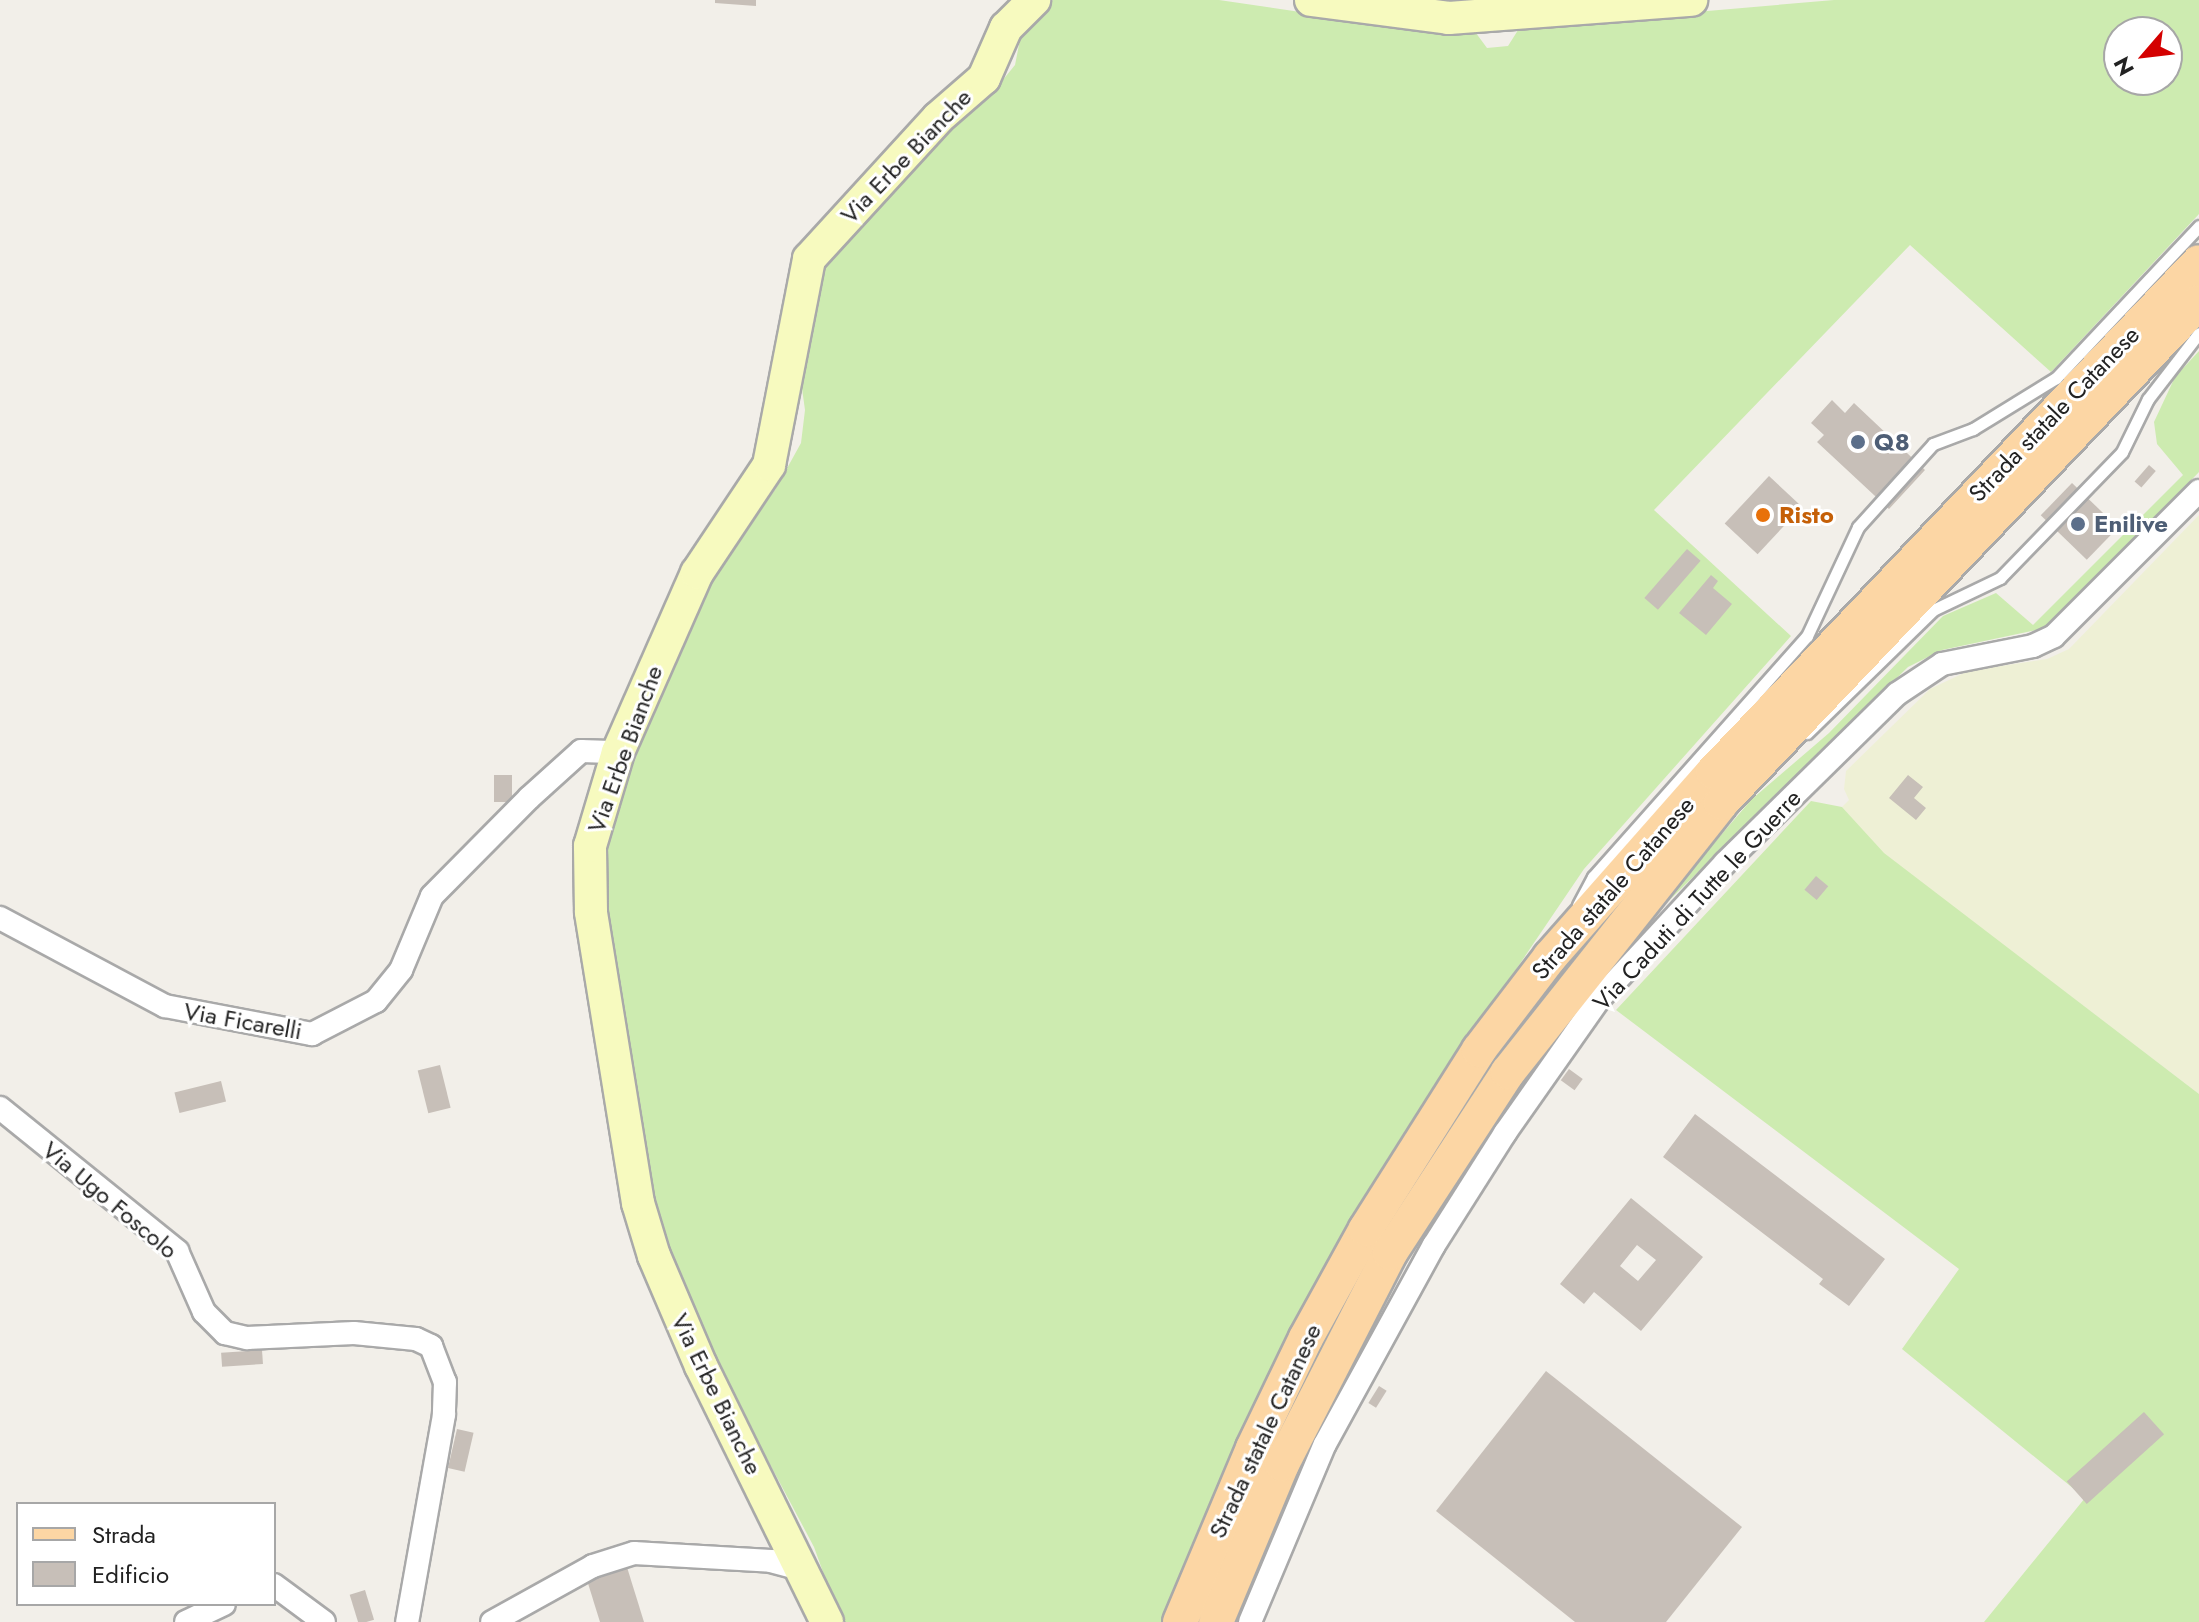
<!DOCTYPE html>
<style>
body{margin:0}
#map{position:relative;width:2199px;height:1622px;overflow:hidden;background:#f2efe9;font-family:Jost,sans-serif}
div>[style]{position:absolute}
.farmland>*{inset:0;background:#eef0d5}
.grass>*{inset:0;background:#cdebb0}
.building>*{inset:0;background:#c7bfb8;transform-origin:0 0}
.roads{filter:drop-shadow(2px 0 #a9a9a9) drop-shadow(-2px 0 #a9a9a9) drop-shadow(0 2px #a9a9a9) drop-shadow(0 -2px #a9a9a9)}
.lane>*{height:11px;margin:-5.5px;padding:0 5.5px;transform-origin:5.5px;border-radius:5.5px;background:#fff}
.street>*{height:22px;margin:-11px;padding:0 11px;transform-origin:11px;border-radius:11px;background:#fff}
.secondary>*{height:32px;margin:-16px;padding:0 16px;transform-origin:16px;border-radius:16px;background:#f7fabf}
.primary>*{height:34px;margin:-17px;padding:0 17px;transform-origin:17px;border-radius:17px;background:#fcd6a4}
.dots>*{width:22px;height:22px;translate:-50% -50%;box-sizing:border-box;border:4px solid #fff;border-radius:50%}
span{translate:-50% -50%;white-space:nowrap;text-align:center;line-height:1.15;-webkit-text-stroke:6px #fff;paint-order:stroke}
.street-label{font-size:24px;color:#222}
.service-label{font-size:24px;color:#4e5e75;font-weight:700}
.left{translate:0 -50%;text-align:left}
.food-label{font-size:24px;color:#c56008;font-weight:700}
.legend{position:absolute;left:16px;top:1502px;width:260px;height:104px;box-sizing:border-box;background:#fff;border:2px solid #a7a7a7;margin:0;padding:10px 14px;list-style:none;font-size:24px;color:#222}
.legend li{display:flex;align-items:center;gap:16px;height:40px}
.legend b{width:40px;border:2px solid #a7a7a7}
.north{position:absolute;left:2103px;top:16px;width:80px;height:80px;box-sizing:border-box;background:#fff;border:2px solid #a7a7a7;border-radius:50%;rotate:242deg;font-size:22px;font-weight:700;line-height:32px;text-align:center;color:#222}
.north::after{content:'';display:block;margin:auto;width:28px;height:36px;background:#d40000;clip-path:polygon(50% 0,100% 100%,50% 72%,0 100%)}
</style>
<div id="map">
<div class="farmland">
<div style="clip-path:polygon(2199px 515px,2199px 1094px,1883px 853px,1842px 807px,1849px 800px,1844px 789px,1846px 771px,1930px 689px,1968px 671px,2047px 659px,2069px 649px)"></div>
</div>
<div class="grass">
<div style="clip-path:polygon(evenodd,1053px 0,1219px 0,1388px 25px,1473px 29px,1487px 48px,1508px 46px,1520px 27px,1834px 0,2199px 0,2199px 214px,2051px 372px,1910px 245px,1654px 510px,1791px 636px,1584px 869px,1414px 1120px,1245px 1429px,1162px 1622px,841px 1622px,814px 1547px,713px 1357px,649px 1201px,598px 865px,645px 731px,652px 699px,708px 577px,775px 490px,801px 443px,805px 410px,799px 367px,823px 266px,914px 160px,1002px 81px,1015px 65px,1023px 24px,1053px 0,2119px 32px,2167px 32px,2167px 80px,2119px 80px,2119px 32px)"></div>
<div style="clip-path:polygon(2199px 351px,2199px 472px,2060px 616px,2041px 629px,1942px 650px,1908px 667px,1644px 925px,1751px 800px,1829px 733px,1943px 616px,1996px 593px,2033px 625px,2183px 475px,2157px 444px,2154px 422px,2175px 377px)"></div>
<div style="clip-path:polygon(1811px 801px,1842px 807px,1884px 853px,2199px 1094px,2199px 1622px,1984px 1622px,2085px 1498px,1902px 1349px,1959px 1269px,1616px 1010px)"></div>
</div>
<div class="building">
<div style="clip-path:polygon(715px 0,756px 0,756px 6px,715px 3px)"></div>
<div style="clip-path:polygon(1832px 400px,1845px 413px,1854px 403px,1925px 470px,1889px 509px,1817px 442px,1824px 435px,1811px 423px)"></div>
<div style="left:2149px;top:465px;width:9px;height:22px;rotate:41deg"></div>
<div style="left:1769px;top:476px;width:45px;height:65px;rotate:43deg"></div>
<div style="left:2072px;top:483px;width:64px;height:45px;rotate:44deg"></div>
<div style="left:1687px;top:549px;width:18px;height:65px;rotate:41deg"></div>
<div style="clip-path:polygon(1711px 575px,1718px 581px,1713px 588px,1732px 604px,1706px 635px,1679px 613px)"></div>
<div style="left:494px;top:775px;width:18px;height:27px"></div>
<div style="clip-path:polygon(1908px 775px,1923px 787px,1914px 798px,1926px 808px,1916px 820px,1889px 798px)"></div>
<div style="left:1816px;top:876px;width:16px;height:18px;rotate:40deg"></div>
<div style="left:440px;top:1065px;width:44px;height:23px;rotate:76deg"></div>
<div style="left:1569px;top:1069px;width:17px;height:14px;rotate:36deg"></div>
<div style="left:221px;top:1081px;width:21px;height:48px;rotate:76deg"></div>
<div style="clip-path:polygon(1695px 1114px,1885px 1259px,1849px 1306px,1819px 1284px,1823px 1279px,1663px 1157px)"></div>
<div style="clip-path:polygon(evenodd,1631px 1198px,1703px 1257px,1641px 1331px,1594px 1292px,1584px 1304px,1560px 1284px,1631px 1198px,1637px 1245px,1656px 1260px,1638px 1281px,1620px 1266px,1637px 1245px)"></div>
<div style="left:262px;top:1350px;width:14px;height:41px;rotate:86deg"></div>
<div style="clip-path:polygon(1546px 1371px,1742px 1527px,1666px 1622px,1575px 1622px,1436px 1511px)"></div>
<div style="left:1379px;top:1386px;width:9px;height:20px;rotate:32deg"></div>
<div style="left:2144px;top:1412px;width:30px;height:104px;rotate:48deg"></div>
<div style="left:457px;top:1429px;width:17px;height:40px;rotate:13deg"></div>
<div style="clip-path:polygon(626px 1564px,644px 1622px,600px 1622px,586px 1577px)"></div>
<div style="left:365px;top:1590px;width:31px;height:16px;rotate:73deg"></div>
</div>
<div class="roads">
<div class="lane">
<div style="left:1807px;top:733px;width:176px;rotate:-44.3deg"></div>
<div style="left:1933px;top:610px;width:74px;rotate:-25.5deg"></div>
<div style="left:2000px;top:578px;width:175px;rotate:-45.9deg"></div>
<div style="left:2122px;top:452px;width:59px;rotate:-63.9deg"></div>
<div style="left:2148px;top:399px;width:83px;rotate:-52.3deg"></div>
<div style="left:1578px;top:905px;width:32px;rotate:-62deg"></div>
<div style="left:1593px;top:877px;width:322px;rotate:-48.4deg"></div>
<div style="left:1807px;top:636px;width:120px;rotate:-64.9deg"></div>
<div style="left:1858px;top:527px;width:112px;rotate:-47.9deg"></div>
<div style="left:1933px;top:444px;width:43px;rotate:-20.6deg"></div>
<div style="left:1973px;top:429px;width:97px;rotate:-31.6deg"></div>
<div style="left:2056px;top:378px;width:209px;rotate:-46.7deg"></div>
</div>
<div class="street">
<div style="left:0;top:918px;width:187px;rotate:28.1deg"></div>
<div style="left:165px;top:1006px;width:150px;rotate:10.8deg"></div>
<div style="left:312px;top:1034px;width:72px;rotate:-27.3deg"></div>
<div style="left:376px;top:1001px;width:40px;rotate:-51deg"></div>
<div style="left:401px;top:970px;width:80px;rotate:-67.3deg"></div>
<div style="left:432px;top:896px;width:138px;rotate:-45.3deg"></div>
<div style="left:529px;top:798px;width:70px;rotate:-42.1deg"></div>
<div style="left:581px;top:751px;width:37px;rotate:2deg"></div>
<div style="left:0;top:1108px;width:228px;rotate:38.9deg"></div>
<div style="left:177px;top:1251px;width:67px;rotate:66.1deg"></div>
<div style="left:204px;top:1312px;width:30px;rotate:45deg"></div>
<div style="left:225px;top:1333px;width:23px;rotate:13deg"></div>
<div style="left:247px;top:1338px;width:107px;rotate:-2.7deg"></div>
<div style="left:354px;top:1333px;width:62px;rotate:5.5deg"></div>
<div style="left:416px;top:1339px;width:17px;rotate:25deg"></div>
<div style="left:431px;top:1346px;width:39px;rotate:69deg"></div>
<div style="left:445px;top:1382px;width:33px;rotate:92deg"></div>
<div style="left:444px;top:1415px;width:210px;rotate:100.1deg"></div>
<div style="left:274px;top:1585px;width:62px;rotate:36.5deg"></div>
<div style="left:186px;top:1622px;width:42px;rotate:-25.3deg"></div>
<div style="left:492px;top:1622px;width:115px;rotate:-29deg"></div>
<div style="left:593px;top:1566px;width:43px;rotate:-17.6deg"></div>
<div style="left:634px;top:1553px;width:137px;rotate:3.3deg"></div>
<div style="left:771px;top:1561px;width:34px;rotate:15deg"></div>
<div style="left:1250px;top:1622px;width:193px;rotate:-67.2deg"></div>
<div style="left:1325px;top:1444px;width:227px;rotate:-61.3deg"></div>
<div style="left:1434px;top:1245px;width:133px;rotate:-57.6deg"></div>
<div style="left:1505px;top:1133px;width:165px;rotate:-54.9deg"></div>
<div style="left:1600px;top:998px;width:184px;rotate:-47.2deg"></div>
<div style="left:1725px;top:863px;width:241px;rotate:-44.5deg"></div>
<div style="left:1897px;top:694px;width:54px;rotate:-33.7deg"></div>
<div style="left:1942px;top:664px;width:93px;rotate:-11.2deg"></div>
<div style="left:2033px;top:646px;width:23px;rotate:-25deg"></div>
<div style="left:2054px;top:636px;width:205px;rotate:-45deg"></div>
</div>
<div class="secondary">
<div style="left:1311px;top:0;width:139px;rotate:7.4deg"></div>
<div style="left:1449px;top:18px;width:243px;rotate:-4.3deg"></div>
<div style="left:827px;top:1622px;width:285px;rotate:-116.2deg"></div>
<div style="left:701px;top:1366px;width:120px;rotate:-113.1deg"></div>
<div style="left:654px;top:1256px;width:55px;rotate:-106.8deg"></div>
<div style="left:638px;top:1203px;width:295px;rotate:-99.2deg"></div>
<div style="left:591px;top:912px;width:66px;rotate:-90.9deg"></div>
<div style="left:590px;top:846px;width:98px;rotate:-73.4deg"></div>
<div style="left:618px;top:752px;width:196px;rotate:-66.2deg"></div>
<div style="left:697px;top:573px;width:130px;rotate:-56.3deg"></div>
<div style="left:769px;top:465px;width:210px;rotate:-79deg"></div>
<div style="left:809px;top:259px;width:191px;rotate:-47.5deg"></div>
<div style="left:938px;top:118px;width:61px;rotate:-41deg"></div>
<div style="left:984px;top:78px;width:55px;rotate:-66.3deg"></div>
<div style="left:1006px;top:28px;width:40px;rotate:-45deg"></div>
</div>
<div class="primary">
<div style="left:1180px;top:1622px;width:189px;rotate:-67.2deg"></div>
<div style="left:1253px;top:1448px;width:122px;rotate:-64.3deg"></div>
<div style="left:1306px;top:1338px;width:124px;rotate:-61.2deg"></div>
<div style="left:1366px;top:1229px;width:212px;rotate:-57.7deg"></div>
<div style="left:1479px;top:1050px;width:117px;rotate:-52.6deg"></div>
<div style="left:1550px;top:957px;width:247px;rotate:-48.6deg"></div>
<div style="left:1713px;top:772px;width:704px;rotate:-46.38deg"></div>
<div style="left:1216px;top:1622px;width:171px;rotate:-67.3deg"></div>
<div style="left:1282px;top:1464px;width:237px;rotate:-62.9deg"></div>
<div style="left:1390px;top:1253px;width:216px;rotate:-56.9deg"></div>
<div style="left:1508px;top:1072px;width:343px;rotate:-51.6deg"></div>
<div style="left:1721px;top:803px;width:692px;rotate:-46.35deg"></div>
</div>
</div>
<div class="dots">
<div style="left:1858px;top:442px;background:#5c6f8a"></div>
<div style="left:1763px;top:515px;background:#e8710a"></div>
<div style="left:2078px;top:524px;background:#5c6f8a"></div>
</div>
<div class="street-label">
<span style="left:906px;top:156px;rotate:-46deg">Via Erbe Bianche</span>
<span style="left:2054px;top:414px;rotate:-46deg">Strada statale Catanese</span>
<span style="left:625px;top:749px;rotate:-70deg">Via Erbe Bianche</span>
<span style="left:1613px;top:888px;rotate:-49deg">Strada statale Catanese</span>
<span style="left:1697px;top:900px;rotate:-47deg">Via Caduti di Tutte le Guerre</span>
<span style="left:243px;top:1021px;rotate:10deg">Via Ficarelli</span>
<span style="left:110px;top:1200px;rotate:40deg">Via Ugo Foscolo</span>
<span style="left:717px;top:1394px;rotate:64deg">Via Erbe Bianche</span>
<span style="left:1265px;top:1431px;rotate:-65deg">Strada statale Catanese</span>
</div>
<div class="service-label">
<span class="left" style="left:1874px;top:442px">Q8</span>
<span class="left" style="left:2094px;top:524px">Enilive</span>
</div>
<div class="food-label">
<span class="left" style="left:1779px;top:515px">Risto</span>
</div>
<ul class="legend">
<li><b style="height:10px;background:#fcd6a4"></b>Strada</li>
<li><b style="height:22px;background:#c7bfb8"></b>Edificio</li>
</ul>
<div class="north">N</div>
</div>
